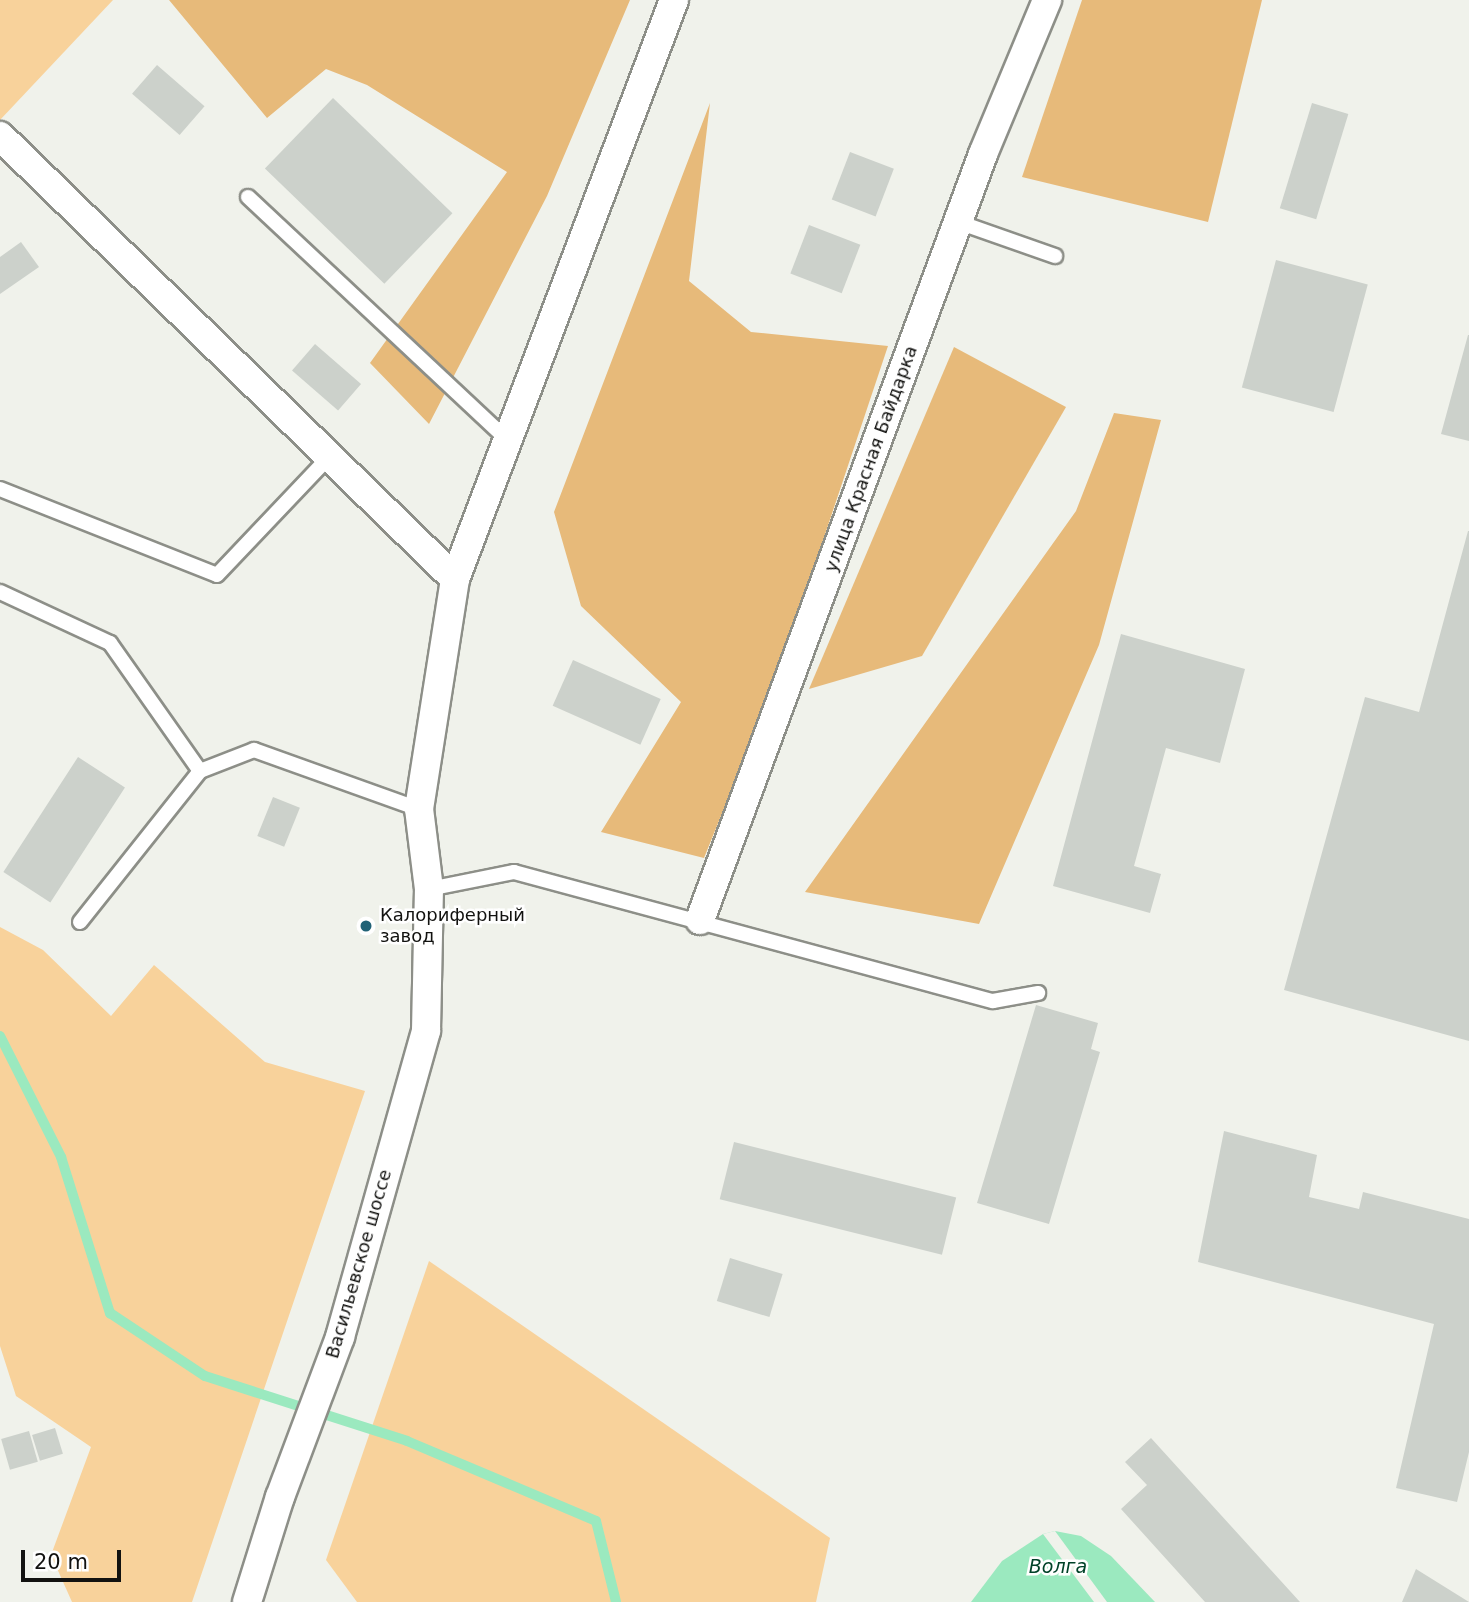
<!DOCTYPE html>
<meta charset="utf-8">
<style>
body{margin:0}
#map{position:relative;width:1469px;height:1602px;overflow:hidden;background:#f0f2eb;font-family:"DejaVu Sans",sans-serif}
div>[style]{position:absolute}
.green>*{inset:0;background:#f8d29b}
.forest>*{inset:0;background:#e7ba7a}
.water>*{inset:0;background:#9be9bf}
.pier>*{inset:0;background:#f0f2eb}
.stream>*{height:10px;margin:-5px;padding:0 5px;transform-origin:5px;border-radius:5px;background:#9be9bf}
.building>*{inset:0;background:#ccd1cb;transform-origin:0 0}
.roads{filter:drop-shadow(2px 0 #8d8f88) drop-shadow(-2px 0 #8d8f88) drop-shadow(0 2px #8d8f88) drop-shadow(0 -2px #8d8f88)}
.lane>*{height:14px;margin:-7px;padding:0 7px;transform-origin:7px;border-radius:7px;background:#fff}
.street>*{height:28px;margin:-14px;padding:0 14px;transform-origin:14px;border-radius:14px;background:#fff}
.dots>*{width:19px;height:19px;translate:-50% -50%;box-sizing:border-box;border:4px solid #fff;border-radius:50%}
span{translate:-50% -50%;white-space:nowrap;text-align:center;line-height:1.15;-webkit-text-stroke:5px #fff;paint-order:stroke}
.street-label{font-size:18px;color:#121210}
.poi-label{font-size:18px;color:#121210}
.left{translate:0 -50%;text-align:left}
.water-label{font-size:19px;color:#004228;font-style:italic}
.scale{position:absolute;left:21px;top:1550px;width:100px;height:32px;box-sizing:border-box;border:4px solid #121210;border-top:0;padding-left:9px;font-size:21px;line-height:24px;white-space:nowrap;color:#121210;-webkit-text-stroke:5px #fff;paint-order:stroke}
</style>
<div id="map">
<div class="green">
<div style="clip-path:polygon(0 0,113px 0,0 120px)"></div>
<div style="clip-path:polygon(0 927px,43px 950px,111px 1016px,154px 965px,265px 1062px,365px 1091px,192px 1602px,72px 1602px,51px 1555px,91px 1447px,16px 1396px,0 1346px)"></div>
<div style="clip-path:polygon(429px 1261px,830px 1538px,816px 1602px,357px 1602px,326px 1560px)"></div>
</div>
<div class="forest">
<div style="clip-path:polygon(169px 0,630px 0,547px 196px,429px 424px,370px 363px,507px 172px,367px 85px,326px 69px,267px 118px)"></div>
<div style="clip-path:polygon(1082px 0,1262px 0,1208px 222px,1022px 177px)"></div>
<div style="clip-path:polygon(710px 103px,689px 281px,751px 332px,888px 346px,779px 672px,704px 858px,601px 832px,681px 702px,581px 606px,554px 512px)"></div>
<div style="clip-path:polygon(954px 347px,1066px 407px,922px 656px,809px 689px)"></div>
<div style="clip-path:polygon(1114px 413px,1161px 420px,1099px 645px,979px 924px,805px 892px,1076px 511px)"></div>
</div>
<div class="water">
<div style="clip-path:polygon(1055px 1531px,1081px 1536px,1111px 1556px,1155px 1602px,971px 1602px,1002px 1561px,1043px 1534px)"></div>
</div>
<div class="pier">
<div style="clip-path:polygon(1055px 1531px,1107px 1602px,1094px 1602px,1043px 1534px)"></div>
</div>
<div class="stream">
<div style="left:0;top:1036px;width:136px;rotate:63.2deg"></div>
<div style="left:61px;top:1157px;width:164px;rotate:72.6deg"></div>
<div style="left:110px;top:1313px;width:114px;rotate:33.6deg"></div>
<div style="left:205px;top:1376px;width:212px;rotate:17.8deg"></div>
<div style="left:407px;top:1441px;width:205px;rotate:22.9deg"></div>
<div style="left:596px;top:1521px;width:83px;rotate:76.1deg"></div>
</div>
<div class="building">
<div style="left:157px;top:65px;width:63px;height:38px;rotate:41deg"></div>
<div style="left:333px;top:98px;width:166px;height:98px;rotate:44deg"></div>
<div style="left:1312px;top:103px;width:38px;height:110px;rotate:17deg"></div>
<div style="left:850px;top:152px;width:47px;height:51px;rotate:21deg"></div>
<div style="left:809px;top:225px;width:55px;height:52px;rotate:21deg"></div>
<div style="clip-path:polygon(21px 242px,39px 267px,0 294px,0 257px)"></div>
<div style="left:1276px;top:260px;width:95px;height:132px;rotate:15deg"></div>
<div style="clip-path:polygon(1468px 335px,1469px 335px,1469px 441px,1441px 434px)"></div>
<div style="left:315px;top:344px;width:61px;height:35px;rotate:41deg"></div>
<div style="clip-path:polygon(1468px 531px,1469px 531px,1469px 1041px,1284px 990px,1365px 697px,1419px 712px)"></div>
<div style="clip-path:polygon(1121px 634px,1245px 669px,1220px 763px,1166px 748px,1134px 866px,1161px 874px,1150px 913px,1053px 886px)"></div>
<div style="left:573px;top:660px;width:96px;height:50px;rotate:24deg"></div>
<div style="left:78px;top:757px;width:56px;height:137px;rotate:33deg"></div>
<div style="left:273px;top:797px;width:29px;height:42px;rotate:22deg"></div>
<div style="clip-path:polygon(1036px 1005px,1098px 1023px,1091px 1049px,1100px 1052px,1049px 1224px,977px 1203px)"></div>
<div style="clip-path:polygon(1224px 1131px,1317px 1155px,1309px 1197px,1359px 1209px,1363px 1192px,1469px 1219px,1469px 1452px,1457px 1502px,1396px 1488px,1434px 1324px,1198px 1262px)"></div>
<div style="left:734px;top:1142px;width:229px;height:59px;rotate:14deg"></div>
<div style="left:730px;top:1258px;width:55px;height:45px;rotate:17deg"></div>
<div style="left:55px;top:1428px;width:27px;height:24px;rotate:73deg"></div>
<div style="left:29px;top:1431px;width:32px;height:29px;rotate:74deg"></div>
<div style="clip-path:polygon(1151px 1438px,1300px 1602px,1205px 1602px,1121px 1509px,1147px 1485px,1125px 1462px)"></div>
<div style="clip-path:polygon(1416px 1569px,1469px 1602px,1402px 1602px)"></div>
</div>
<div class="roads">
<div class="lane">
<div style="left:248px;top:197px;width:356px;rotate:43.1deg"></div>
<div style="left:958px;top:222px;width:103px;rotate:19.3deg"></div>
<div style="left:0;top:489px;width:233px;rotate:21.6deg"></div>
<div style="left:217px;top:575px;width:167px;rotate:-46.5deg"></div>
<div style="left:0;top:592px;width:121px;rotate:24.9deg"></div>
<div style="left:110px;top:643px;width:156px;rotate:54.9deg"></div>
<div style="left:200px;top:771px;width:58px;rotate:-21.3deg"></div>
<div style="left:254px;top:750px;width:175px;rotate:19.7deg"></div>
<div style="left:429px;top:889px;width:87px;rotate:-11.3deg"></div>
<div style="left:514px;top:872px;width:496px;rotate:15.1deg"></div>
<div style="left:993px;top:1001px;width:46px;rotate:-10.1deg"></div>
<div style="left:80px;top:922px;width:193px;rotate:-51.5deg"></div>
</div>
<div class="street">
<div style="left:0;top:136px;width:635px;rotate:44.23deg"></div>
<div style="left:700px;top:920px;width:817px;rotate:-69.72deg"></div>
<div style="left:983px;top:154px;width:167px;rotate:-67.4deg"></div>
<div style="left:247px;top:1602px;width:110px;rotate:-72.6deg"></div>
<div style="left:280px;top:1497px;width:171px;rotate:-69.4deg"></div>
<div style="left:340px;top:1337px;width:318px;rotate:-74.3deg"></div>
<div style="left:426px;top:1031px;width:142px;rotate:-88.8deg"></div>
<div style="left:429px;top:889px;width:81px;rotate:-97.1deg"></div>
<div style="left:419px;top:809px;width:233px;rotate:-81.1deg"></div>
<div style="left:455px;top:579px;width:619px;rotate:-69.28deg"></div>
</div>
</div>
<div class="dots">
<div style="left:366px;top:926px;background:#216276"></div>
</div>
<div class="street-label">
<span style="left:871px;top:459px;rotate:-70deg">улица Красная Байдарка</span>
<span style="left:359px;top:1264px;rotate:-74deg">Васильевское шоссе</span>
</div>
<div class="poi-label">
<span class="left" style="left:380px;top:926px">Калориферный<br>завод</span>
</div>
<div class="water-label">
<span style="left:1058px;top:1567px">Волга</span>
</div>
<div class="scale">20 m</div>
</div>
